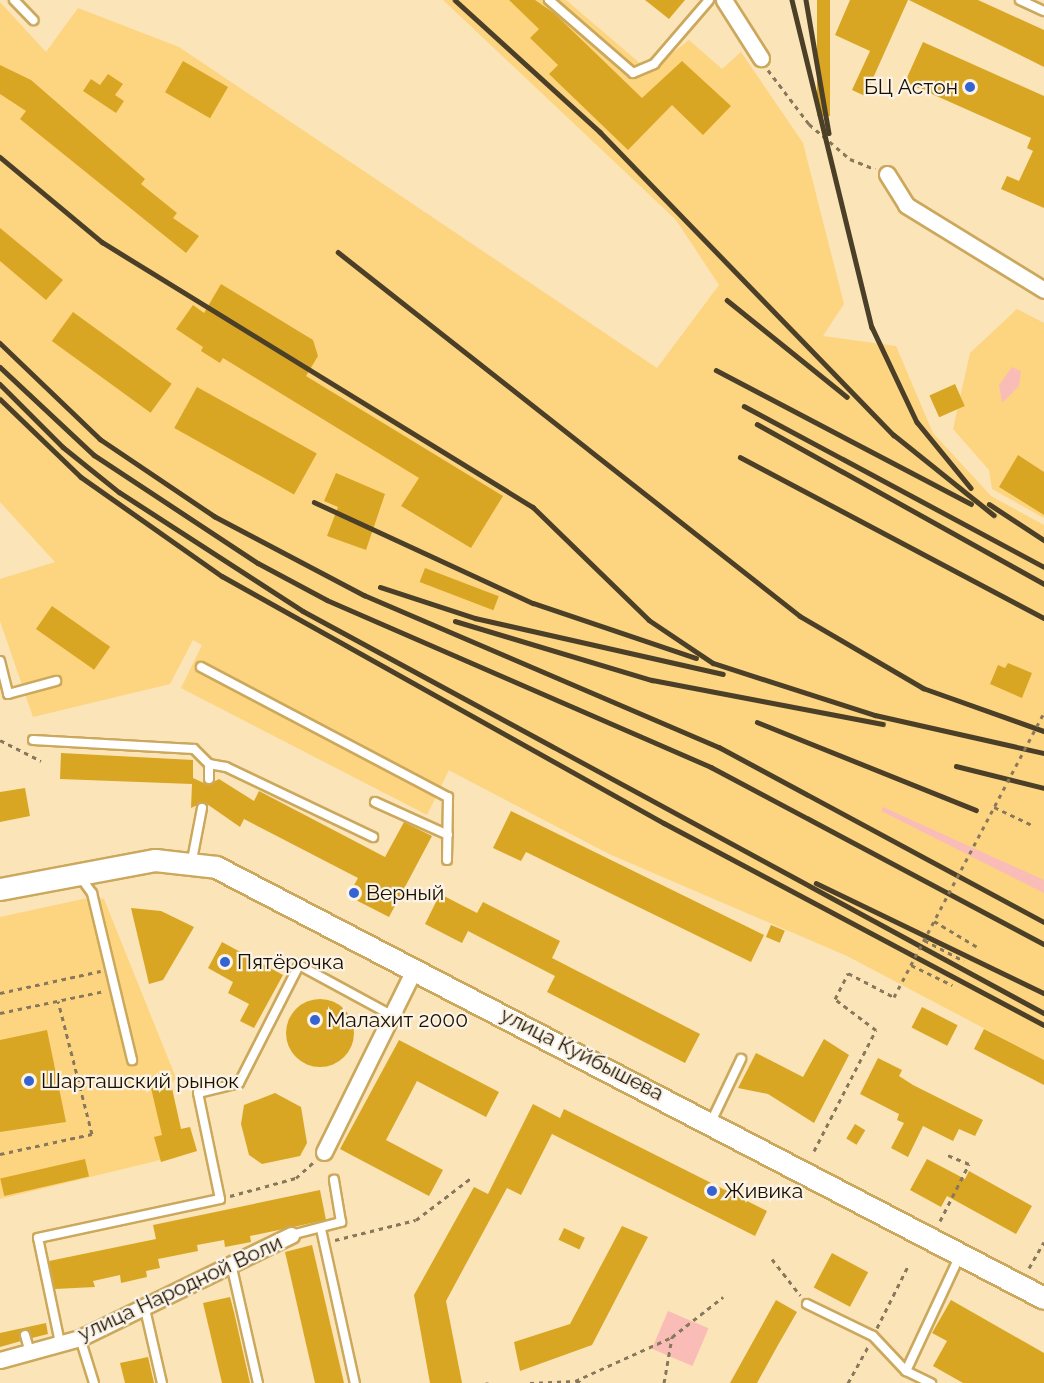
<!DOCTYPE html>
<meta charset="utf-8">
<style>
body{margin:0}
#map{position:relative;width:1044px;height:1383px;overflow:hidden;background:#fae4b8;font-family:Raleway,sans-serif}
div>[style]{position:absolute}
.built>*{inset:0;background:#fdd580}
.green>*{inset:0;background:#fabcb7;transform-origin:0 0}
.building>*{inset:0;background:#d9a623;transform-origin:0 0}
.round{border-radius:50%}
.path>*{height:3px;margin-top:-1.5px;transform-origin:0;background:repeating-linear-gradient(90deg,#88785b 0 4.5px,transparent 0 9px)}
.roads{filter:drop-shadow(2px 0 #cba85c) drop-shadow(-2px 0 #cba85c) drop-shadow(0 2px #cba85c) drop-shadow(0 -2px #cba85c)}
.lane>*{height:8px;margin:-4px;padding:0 4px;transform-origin:4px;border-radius:4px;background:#fff}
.street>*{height:15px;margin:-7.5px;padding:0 7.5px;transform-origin:7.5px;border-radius:7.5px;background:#fff}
.secondary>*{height:21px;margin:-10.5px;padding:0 10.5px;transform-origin:10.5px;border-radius:10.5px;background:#fff}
.rail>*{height:4.5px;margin:-2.25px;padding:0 2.25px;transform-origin:2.25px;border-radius:2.25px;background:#4b3f28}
.path-bridge>*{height:3px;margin-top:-1.5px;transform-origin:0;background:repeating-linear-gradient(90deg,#88785b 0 4.5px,transparent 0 9px)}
.dots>*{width:16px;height:16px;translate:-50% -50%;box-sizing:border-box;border:3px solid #fbf3e5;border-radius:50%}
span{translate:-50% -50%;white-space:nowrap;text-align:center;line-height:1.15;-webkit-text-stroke:4.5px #fbf3e5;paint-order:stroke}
.poi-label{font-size:21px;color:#1a1000}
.right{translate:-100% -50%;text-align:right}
.left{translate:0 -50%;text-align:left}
.street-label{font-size:21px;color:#1a1000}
</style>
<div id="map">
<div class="built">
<div style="clip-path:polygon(443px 0,566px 0,649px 71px,689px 40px,722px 69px,741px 52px,803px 143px,844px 304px,823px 336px,896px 346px,933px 433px,991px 496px,1044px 525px,1044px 1060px,847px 956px,609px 854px,328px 707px,449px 770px,427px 815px,181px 688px,202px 645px,193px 640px,170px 684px,33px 717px,0 621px,0 579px,55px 562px,0 502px,0 2px,46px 52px,78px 8px,179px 47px,657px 368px,719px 285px,676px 220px)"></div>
<div style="clip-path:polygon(1017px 309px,1044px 323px,1044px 518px,992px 489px,989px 470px,953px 429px,970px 353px)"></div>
<div style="clip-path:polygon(92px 897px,104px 899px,176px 1078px,171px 1084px,181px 1129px,190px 1127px,197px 1151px,0 1199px,0 917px)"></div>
</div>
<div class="green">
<div style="clip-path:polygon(1012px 367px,1021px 371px,1019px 386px,1002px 403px,999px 385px)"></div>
<div style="clip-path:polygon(883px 807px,1044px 880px,1044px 893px,881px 811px)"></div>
<div style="left:668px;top:1311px;width:44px;height:41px;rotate:23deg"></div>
</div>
<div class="building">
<div style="clip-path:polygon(509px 0,535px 0,554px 13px,642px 98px,682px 61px,731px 106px,703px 135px,672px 105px,628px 150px,549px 74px,558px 65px,530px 38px,539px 29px)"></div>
<div style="clip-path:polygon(645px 0,685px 0,669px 19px)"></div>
<div style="left:817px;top:0;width:13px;height:116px"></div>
<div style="clip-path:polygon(850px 0,908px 0,865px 96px,852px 90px,870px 51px,835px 35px)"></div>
<div style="clip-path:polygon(909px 0,978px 0,1044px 30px,1044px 67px)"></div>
<div style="clip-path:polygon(923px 42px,1044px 96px,1044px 208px,1001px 189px,1007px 176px,1019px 181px,1033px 151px,1027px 148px,1031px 138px,905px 82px)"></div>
<div style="left:183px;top:61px;width:52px;height:36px;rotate:30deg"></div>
<div style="clip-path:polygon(0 65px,31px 80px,145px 179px,141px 184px,177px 213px,173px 218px,199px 236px,186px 253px,20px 119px,26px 111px,0 94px)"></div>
<div style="clip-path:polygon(108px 74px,123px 84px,115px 95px,124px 101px,116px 113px,83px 91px,91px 79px,100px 85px)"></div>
<div style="clip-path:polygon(0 228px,63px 280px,46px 300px,0 261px)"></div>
<div style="clip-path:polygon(221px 284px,313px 340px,318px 356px,306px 376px,503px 496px,471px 548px,401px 506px,419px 478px,223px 358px,220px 363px,201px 351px,203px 347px,176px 329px,193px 305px,204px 313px)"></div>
<div style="left:73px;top:312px;width:122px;height:36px;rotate:36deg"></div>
<div style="left:955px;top:384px;width:24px;height:28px;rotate:66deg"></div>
<div style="left:197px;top:387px;width:137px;height:47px;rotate:29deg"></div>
<div style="clip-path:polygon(1018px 455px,1044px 472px,1044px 515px,999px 487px)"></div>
<div style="clip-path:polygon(336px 473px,385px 494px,366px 550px,327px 536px,338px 507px,324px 501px)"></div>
<div style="left:425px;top:568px;width:79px;height:15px;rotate:21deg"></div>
<div style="left:52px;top:606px;width:71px;height:28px;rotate:35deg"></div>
<div style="clip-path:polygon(1008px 663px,1032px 673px,1022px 698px,990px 684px,998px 665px,1005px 668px)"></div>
<div style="clip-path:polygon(61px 753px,193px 760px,193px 778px,208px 785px,219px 779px,254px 801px,259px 791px,385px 857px,404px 822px,432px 836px,389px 917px,348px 896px,358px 878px,244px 819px,240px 827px,204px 802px,191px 808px,192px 784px,60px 779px)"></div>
<div style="clip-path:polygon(25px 788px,30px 816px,0 822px,0 792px)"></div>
<div style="clip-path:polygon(511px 811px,764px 935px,751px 962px,526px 852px,521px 861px,493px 848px)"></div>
<div style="clip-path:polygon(440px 894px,477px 913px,483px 902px,560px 941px,552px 958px,700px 1034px,685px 1063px,547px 992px,555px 976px,468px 931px,462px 943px,425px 924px)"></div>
<div style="clip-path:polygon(131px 908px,161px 911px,194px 927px,163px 980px,149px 984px)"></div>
<div style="left:771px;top:925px;width:15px;height:13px;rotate:23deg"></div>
<div style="clip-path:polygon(222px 942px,283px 975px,254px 1028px,240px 1021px,249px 1004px,228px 993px,233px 982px,208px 968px)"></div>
<div class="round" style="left:286px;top:999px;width:68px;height:68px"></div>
<div style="left:922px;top:1007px;width:40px;height:23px;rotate:27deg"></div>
<div style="clip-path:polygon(984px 1029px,1044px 1060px,1044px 1085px,974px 1049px)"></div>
<div style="clip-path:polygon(47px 1030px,66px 1122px,0 1132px,0 1040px)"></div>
<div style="clip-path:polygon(824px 1039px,849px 1055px,814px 1123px,768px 1094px,738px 1088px,756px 1053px,803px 1077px)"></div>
<div style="clip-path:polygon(399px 1040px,499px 1092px,486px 1117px,417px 1081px,386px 1140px,443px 1170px,429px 1196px,340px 1149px)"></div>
<div style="clip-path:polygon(878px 1058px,902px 1070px,899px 1076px,913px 1085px,983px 1120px,975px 1136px,959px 1129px,953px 1141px,923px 1126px,908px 1157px,891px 1148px,904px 1123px,897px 1120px,899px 1114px,860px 1094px)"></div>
<div style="clip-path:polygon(171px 1084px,181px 1129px,190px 1127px,197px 1151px,161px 1162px,154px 1137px,162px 1135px,151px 1088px)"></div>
<div style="clip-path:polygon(275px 1093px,301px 1107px,307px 1143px,300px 1156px,262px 1164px,249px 1155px,241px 1124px,244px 1105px)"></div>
<div style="clip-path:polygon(533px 1104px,560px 1118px,564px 1109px,767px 1211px,755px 1236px,552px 1134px,521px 1195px,507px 1188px,446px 1301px,462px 1383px,430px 1383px,414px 1295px,474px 1187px,488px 1194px)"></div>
<div style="left:855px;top:1124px;width:12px;height:17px;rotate:31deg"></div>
<div style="left:85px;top:1159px;width:18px;height:87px;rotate:77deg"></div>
<div style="clip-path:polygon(927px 1159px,965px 1179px,969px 1171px,1032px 1206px,1016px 1234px,947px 1196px,941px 1207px,910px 1190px)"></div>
<div style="clip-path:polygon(320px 1190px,326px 1220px,250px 1236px,251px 1242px,225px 1247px,224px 1240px,197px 1245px,198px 1251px,158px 1259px,160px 1268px,146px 1271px,147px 1277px,121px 1283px,120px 1275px,93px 1281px,95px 1287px,55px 1289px,49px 1261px,156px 1239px,153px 1225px)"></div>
<div style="clip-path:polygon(622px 1226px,648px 1237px,592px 1345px,520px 1371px,514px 1342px,570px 1324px)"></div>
<div style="left:564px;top:1228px;width:23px;height:13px;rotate:25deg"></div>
<div style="clip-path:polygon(312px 1245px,316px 1262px,344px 1383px,315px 1383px,285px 1252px)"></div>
<div style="left:832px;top:1253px;width:41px;height:39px;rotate:28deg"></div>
<div style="clip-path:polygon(230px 1297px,234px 1312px,250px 1383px,222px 1383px,203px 1303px)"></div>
<div style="clip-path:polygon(776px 1300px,797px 1312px,778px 1345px,757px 1383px,730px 1383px)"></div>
<div style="clip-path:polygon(951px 1300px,1044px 1353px,1044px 1383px,963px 1383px,933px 1366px,947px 1341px,932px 1333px)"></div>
<div style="clip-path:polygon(46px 1323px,48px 1334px,32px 1338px,24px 1329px,21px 1341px,0 1347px,0 1333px)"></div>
<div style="clip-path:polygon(148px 1357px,154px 1383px,125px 1383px,120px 1363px)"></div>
</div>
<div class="path">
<div style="left:768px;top:70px;width:68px;rotate:52.8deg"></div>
<div style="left:809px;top:124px;width:54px;rotate:40.5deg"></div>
<div style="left:850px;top:159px;width:27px;rotate:22deg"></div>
<div style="left:0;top:740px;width:46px;rotate:27.1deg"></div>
<div style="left:994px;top:807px;width:44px;rotate:25.4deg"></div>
<div style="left:934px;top:921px;width:52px;rotate:31deg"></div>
<div style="left:924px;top:940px;width:45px;rotate:27.7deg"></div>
<div style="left:911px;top:965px;width:46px;rotate:26deg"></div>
<div style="left:0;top:993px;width:103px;rotate:-12.3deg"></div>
<div style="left:0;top:1013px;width:106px;rotate:-11.9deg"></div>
<div style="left:814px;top:1151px;width:136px;rotate:-62.9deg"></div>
<div style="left:876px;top:1030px;width:51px;rotate:-142.9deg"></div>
<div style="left:835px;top:999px;width:29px;rotate:-63deg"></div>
<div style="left:848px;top:973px;width:52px;rotate:27.6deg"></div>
<div style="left:0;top:1154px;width:94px;rotate:-12.3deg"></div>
<div style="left:92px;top:1134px;width:137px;rotate:-104.3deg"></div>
<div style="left:230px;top:1196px;width:68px;rotate:-15.3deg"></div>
<div style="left:296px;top:1178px;width:24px;rotate:-42deg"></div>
<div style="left:940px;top:1221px;width:64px;rotate:-63deg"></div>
<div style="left:969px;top:1164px;width:23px;rotate:-157deg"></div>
<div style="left:335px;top:1240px;width:83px;rotate:-13.9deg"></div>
<div style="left:416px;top:1220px;width:69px;rotate:-37.4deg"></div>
<div style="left:772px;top:1259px;width:46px;rotate:52.1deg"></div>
<div style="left:1029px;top:1268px;width:30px;rotate:-60deg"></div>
<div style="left:877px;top:1328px;width:69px;rotate:-63.4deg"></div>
<div style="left:576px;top:1381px;width:9px;rotate:13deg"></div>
<div style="left:487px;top:1382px;width:1px;rotate:90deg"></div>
<div style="left:530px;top:1383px;width:45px;rotate:-2.5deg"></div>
<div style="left:575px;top:1381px;width:107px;rotate:-24.4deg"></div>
<div style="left:664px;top:1383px;width:47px;rotate:-80.1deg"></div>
<div style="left:672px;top:1337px;width:65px;rotate:-38.1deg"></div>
<div style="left:848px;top:1383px;width:43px;rotate:-61.1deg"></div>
</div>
<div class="roads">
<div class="lane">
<div style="left:14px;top:0;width:28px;rotate:46deg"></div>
<div style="left:549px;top:0;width:111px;rotate:41deg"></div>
<div style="left:633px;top:73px;width:23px;rotate:-23deg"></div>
<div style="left:654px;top:64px;width:84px;rotate:-49.3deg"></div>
<div style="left:1020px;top:0;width:26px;rotate:25deg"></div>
<div style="left:0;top:661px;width:34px;rotate:76deg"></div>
<div style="left:8px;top:694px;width:50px;rotate:-15.2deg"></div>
<div style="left:201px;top:667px;width:279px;rotate:27.8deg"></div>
<div style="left:448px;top:797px;width:63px;rotate:90.9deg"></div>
<div style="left:33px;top:740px;width:161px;rotate:3.2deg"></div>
<div style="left:194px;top:749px;width:21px;rotate:45deg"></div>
<div style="left:209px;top:764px;width:15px;rotate:90deg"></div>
<div style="left:209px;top:764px;width:17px;rotate:10deg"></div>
<div style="left:226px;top:767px;width:163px;rotate:25.5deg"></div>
<div style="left:375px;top:802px;width:80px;rotate:24.3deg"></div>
<div style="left:192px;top:860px;width:53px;rotate:-79.1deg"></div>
<div style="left:81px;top:878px;width:19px;rotate:54deg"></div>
<div style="left:92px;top:893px;width:172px;rotate:76.5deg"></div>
<div style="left:711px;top:1122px;width:70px;rotate:-64.5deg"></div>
<div style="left:321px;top:1229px;width:158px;rotate:77.6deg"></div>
<div style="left:291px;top:1235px;width:52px;rotate:-14.6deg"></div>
<div style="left:341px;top:1222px;width:43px;rotate:-99.5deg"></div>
<div style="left:232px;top:1268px;width:118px;rotate:77.3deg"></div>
<div style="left:807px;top:1304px;width:73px;rotate:25.9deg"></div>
<div style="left:873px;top:1336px;width:48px;rotate:46.7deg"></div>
<div style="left:906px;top:1371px;width:28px;rotate:26deg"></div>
<div style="left:145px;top:1309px;width:76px;rotate:77.1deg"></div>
<div style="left:25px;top:1335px;width:18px;rotate:74deg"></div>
<div style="left:80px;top:1338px;width:47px;rotate:72.7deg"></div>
<div style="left:60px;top:1343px;width:107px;rotate:-101.8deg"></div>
<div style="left:38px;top:1238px;width:186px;rotate:-12.1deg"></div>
<div style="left:220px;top:1199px;width:108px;rotate:-101.7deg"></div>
<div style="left:198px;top:1093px;width:42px;rotate:-13.7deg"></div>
<div style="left:239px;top:1083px;width:132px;rotate:-63deg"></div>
<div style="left:299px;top:965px;width:107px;rotate:28.5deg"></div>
<div style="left:906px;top:1371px;width:128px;rotate:-65deg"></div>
</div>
<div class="street">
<div style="left:724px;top:0;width:69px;rotate:57.5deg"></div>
<div style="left:887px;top:174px;width:36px;rotate:58deg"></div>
<div style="left:906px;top:205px;width:162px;rotate:31.6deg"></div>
<div style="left:324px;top:1152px;width:205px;rotate:-63.7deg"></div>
<div style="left:0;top:1360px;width:83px;rotate:-15.4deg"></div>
<div style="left:80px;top:1338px;width:235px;rotate:-26deg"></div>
</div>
<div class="secondary">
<div style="left:0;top:889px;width:158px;rotate:-10.6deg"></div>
<div style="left:155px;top:860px;width:61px;rotate:6.5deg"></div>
<div style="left:216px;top:867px;width:933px;rotate:27.5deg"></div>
</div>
</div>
<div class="rail">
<div style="left:455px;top:0;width:196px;rotate:42.3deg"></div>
<div style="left:600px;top:132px;width:422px;rotate:45.9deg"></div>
<div style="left:894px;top:435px;width:128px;rotate:38.7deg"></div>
<div style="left:792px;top:0;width:337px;rotate:76.3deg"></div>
<div style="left:872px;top:327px;width:105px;rotate:64.7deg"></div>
<div style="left:917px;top:422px;width:85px;rotate:50.7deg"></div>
<div style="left:806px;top:0;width:135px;rotate:80.2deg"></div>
<div style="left:0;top:157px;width:133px;rotate:39.8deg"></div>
<div style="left:102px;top:242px;width:506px;rotate:31.59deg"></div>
<div style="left:533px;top:507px;width:162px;rotate:44.2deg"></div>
<div style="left:649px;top:620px;width:77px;rotate:33.9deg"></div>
<div style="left:713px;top:663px;width:170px;rotate:17.8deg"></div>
<div style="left:875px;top:715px;width:173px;rotate:12.7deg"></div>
<div style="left:338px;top:252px;width:588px;rotate:38.23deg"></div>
<div style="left:800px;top:616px;width:143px;rotate:30.3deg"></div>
<div style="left:923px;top:688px;width:128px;rotate:19.6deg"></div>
<div style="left:727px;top:300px;width:154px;rotate:38.9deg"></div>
<div style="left:0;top:343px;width:139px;rotate:43.8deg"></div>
<div style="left:100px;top:439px;width:138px;rotate:34deg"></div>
<div style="left:214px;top:516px;width:170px;rotate:27.8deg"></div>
<div style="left:364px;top:595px;width:386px;rotate:23.2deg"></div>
<div style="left:719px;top:747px;width:369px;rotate:28.3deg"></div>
<div style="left:0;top:367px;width:129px;rotate:43.1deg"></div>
<div style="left:94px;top:455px;width:196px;rotate:33.4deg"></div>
<div style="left:258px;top:563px;width:78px;rotate:28.2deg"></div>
<div style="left:327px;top:600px;width:419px;rotate:23.5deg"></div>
<div style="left:711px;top:767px;width:377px;rotate:28deg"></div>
<div style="left:716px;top:370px;width:288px;rotate:27.7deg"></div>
<div style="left:0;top:384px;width:89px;rotate:45deg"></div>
<div style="left:63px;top:447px;width:72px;rotate:38.8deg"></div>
<div style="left:119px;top:492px;width:219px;rotate:32.9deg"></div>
<div style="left:303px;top:611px;width:843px;rotate:28.48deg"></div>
<div style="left:0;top:399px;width:112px;rotate:43.9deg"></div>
<div style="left:81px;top:477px;width:172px;rotate:35.1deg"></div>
<div style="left:222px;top:576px;width:506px;rotate:29.2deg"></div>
<div style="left:664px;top:823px;width:430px;rotate:28deg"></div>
<div style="left:744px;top:406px;width:340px;rotate:28.2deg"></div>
<div style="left:757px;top:424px;width:329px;rotate:29.1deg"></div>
<div style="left:740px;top:457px;width:344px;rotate:27.9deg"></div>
<div style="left:314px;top:502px;width:241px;rotate:24.8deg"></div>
<div style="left:533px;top:603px;width:172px;rotate:18.6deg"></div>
<div style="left:989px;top:504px;width:66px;rotate:33.2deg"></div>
<div style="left:380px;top:587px;width:100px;rotate:18.1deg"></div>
<div style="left:475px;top:618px;width:254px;rotate:12.7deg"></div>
<div style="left:455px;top:621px;width:206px;rotate:16.7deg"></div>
<div style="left:652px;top:680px;width:235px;rotate:10.8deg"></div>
<div style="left:757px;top:722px;width:236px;rotate:21.9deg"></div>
<div style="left:956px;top:766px;width:91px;rotate:14deg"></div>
<div style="left:816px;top:883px;width:253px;rotate:25.8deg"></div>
</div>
<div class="path-bridge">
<div style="left:894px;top:997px;width:322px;rotate:-62.2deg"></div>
</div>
<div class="dots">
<div style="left:970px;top:87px;background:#3663d3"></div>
<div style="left:354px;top:893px;background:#3663d3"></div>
<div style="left:225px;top:962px;background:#3663d3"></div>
<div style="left:315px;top:1020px;background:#3663d3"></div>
<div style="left:29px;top:1081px;background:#3663d3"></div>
<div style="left:712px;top:1191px;background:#3663d3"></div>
</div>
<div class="poi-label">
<span class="right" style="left:958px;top:87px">БЦ Астон</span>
<span class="left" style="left:366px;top:893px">Верный</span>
<span class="left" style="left:237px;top:962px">Пятёрочка</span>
<span class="left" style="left:327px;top:1020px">Малахит 2000</span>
<span class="left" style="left:41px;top:1081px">Шарташский рынок</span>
<span class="left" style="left:724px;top:1191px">Живика</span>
</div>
<div class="street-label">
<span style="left:582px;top:1054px;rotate:27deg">улица Куйбышева</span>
<span style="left:180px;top:1288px;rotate:-25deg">улица Народной Воли</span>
</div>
</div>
